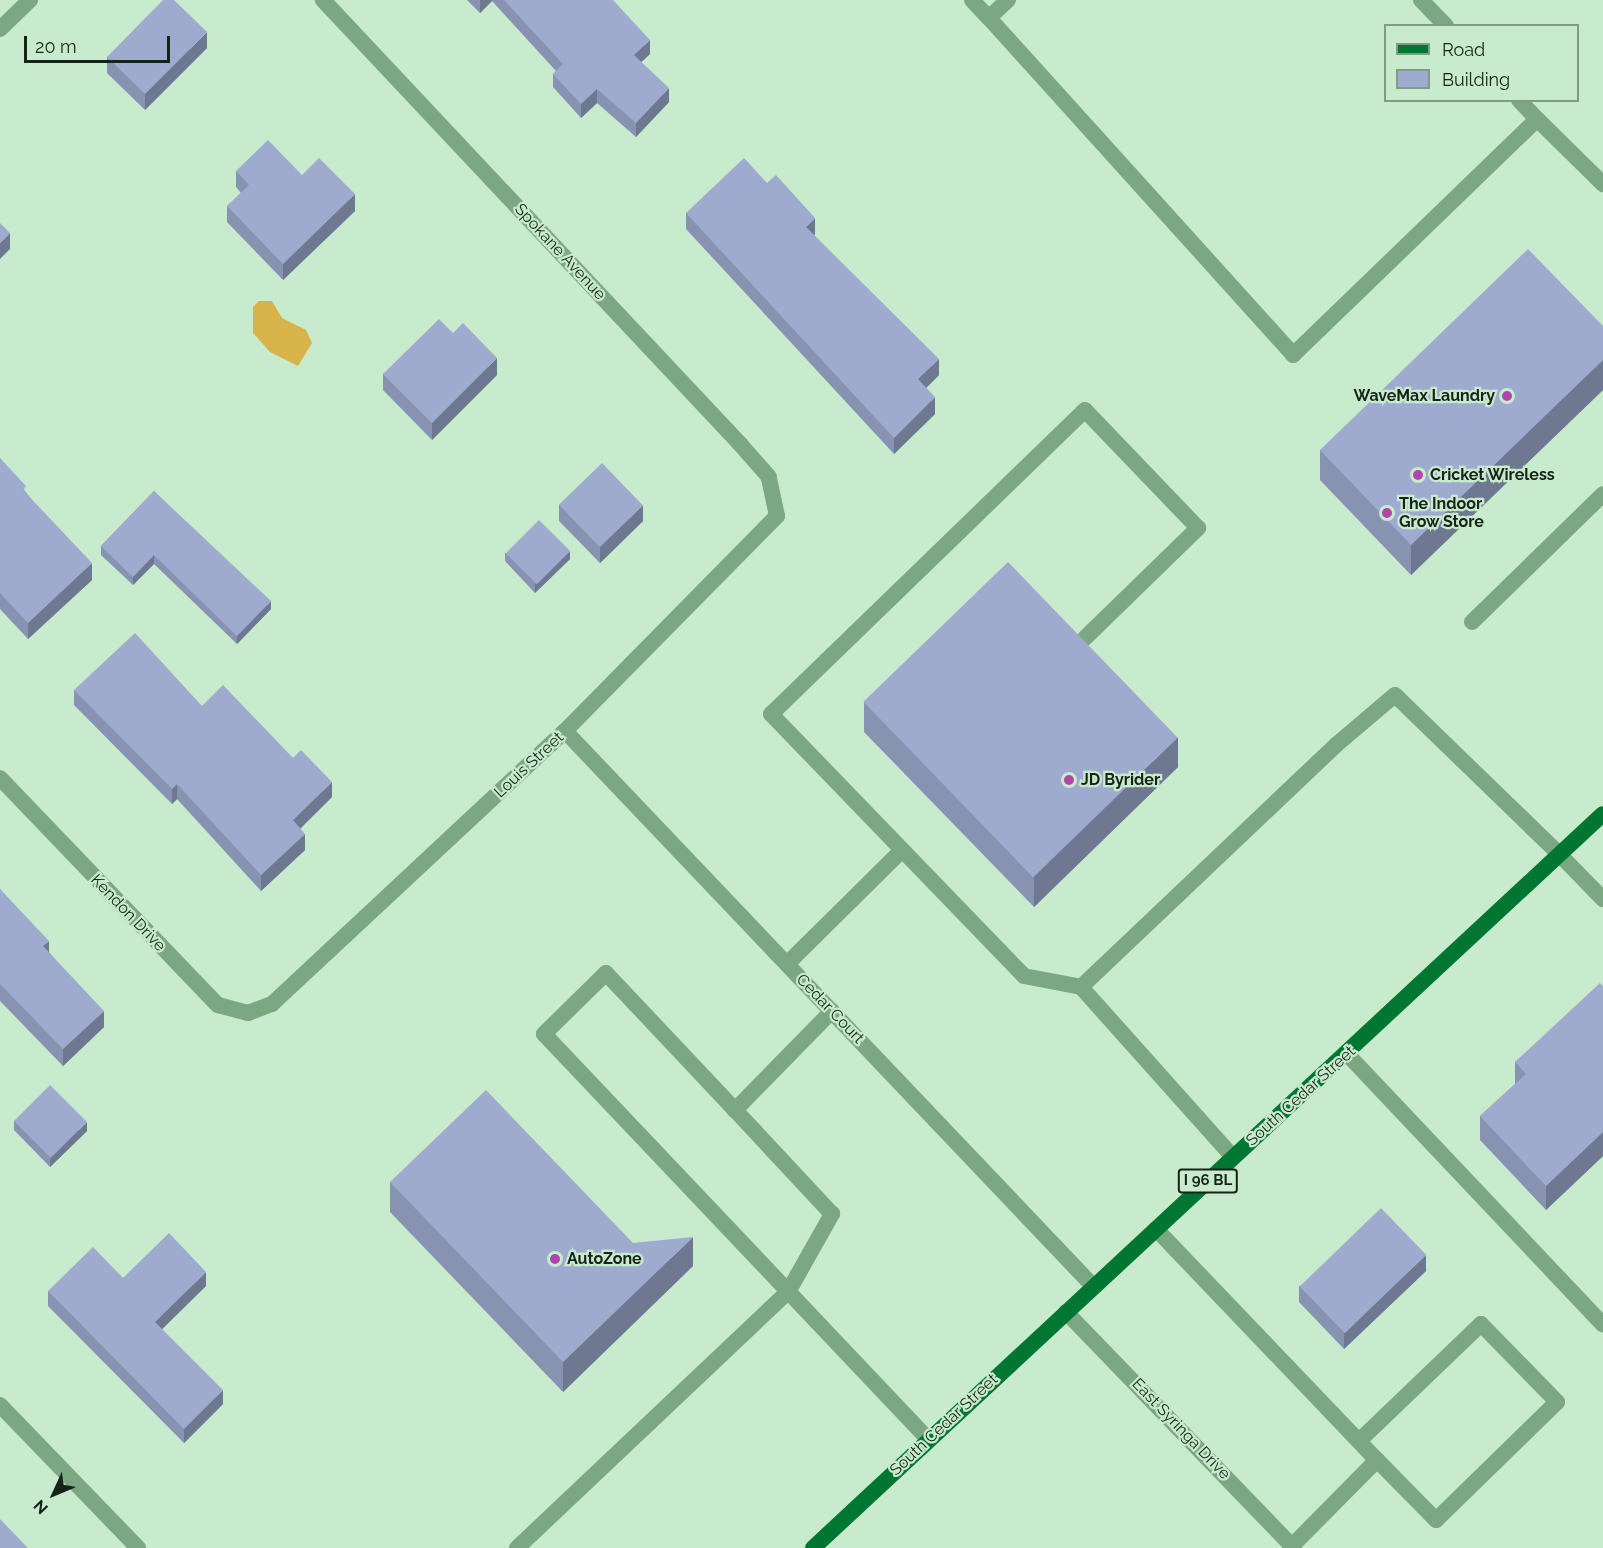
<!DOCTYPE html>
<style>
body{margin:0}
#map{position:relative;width:1603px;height:1548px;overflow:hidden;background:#c8ebcd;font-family:Raleway,sans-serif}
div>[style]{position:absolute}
.water>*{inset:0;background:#d7b349}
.service>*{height:16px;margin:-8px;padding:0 8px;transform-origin:8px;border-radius:8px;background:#7ba883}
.minor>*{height:16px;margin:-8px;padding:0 8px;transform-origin:8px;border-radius:8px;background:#7ba883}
.primary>*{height:16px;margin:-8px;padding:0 8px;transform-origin:8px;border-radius:8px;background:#007633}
.wall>*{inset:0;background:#8893b2}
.shaded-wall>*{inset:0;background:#6f7891}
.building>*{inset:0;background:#9eabcf;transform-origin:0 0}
.dots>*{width:16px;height:16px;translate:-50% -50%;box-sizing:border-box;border:3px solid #c8ebcd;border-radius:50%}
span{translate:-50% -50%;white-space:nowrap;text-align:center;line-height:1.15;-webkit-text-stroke:4.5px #c8ebcd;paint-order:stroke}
.shield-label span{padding:2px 4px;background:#c8ebcd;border:2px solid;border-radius:4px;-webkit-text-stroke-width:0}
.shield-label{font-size:15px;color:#162319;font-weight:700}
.street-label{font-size:16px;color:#162319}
.poi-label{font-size:16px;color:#162319;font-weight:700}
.right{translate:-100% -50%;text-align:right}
.left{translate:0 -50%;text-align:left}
.legend{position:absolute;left:1384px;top:24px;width:195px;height:78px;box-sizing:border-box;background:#c8ebcd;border:2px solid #819b85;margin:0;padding:8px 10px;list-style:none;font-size:18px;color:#162319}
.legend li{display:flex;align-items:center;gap:12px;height:30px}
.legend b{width:30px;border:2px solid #819b85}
.north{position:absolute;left:24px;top:1464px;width:60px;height:60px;-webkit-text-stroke:4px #c8ebcd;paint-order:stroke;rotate:226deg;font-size:16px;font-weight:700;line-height:24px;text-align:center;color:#162319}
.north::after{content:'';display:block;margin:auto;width:21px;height:27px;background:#162319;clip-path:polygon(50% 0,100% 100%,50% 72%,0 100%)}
.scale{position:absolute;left:24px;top:36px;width:146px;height:27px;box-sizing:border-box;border:3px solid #162319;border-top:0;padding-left:8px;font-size:18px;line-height:21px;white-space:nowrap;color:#162319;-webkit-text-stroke:4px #c8ebcd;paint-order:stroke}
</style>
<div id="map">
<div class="water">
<div style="clip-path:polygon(259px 301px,272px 301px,282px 318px,306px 330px,312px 343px,298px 366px,270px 352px,253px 333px,253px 307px)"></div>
</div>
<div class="service">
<div style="left:972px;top:0;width:25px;rotate:47deg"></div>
<div style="left:1008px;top:0;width:26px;rotate:137deg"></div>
<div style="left:989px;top:18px;width:454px;rotate:47.9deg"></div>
<div style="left:1293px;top:355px;width:339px;rotate:-44deg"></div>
<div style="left:1537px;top:119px;width:93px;rotate:44.6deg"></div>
<div style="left:1421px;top:0;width:36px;rotate:46deg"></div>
<div style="left:1519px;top:100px;width:26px;rotate:47deg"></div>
<div style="left:1472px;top:622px;width:183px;rotate:-44.3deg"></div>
<div style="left:1085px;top:638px;width:158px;rotate:-44.2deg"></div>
<div style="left:1198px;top:528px;width:163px;rotate:-133.8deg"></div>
<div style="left:1085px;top:410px;width:437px;rotate:135.9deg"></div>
<div style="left:771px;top:714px;width:364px;rotate:46deg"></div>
<div style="left:1024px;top:976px;width:58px;rotate:10.9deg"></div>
<div style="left:1081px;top:987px;width:228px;rotate:48.2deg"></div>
<div style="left:787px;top:964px;width:162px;rotate:-44.7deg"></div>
<div style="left:1081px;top:987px;width:352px;rotate:-43.5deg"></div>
<div style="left:1336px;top:745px;width:77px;rotate:-40.3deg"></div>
<div style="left:1395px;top:695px;width:230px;rotate:44.1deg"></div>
<div style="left:832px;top:1011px;width:139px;rotate:134.4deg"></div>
<div style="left:735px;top:1110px;width:188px;rotate:-133.3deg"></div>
<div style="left:606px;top:973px;width:87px;rotate:135.5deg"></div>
<div style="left:544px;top:1034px;width:558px;rotate:46.52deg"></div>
<div style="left:1348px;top:1055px;width:371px;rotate:46.6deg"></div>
<div style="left:1156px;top:1229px;width:320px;rotate:46.3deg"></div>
<div style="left:1377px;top:1460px;width:121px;rotate:134.7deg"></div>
<div style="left:1359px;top:1441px;width:169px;rotate:-43.8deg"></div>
<div style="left:1481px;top:1324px;width:109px;rotate:45.7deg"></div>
<div style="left:1557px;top:1402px;width:169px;rotate:135.7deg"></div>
<div style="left:1436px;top:1520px;width:84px;rotate:-134.5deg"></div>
<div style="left:517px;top:1548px;width:373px;rotate:-43.4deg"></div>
<div style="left:788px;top:1292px;width:90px;rotate:-60.6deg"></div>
<div style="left:832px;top:1214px;width:142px;rotate:-133deg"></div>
</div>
<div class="minor">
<div style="left:0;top:29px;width:42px;rotate:-44deg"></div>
<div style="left:565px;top:731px;width:767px;rotate:46.43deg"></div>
<div style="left:0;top:778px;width:315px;rotate:46.2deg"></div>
<div style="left:218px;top:1005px;width:31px;rotate:15deg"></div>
<div style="left:248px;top:1013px;width:26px;rotate:-21deg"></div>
<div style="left:272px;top:1004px;width:400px;rotate:-43deg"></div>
<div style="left:565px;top:731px;width:302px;rotate:-45.4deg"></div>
<div style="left:777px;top:516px;width:40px;rotate:-102deg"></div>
<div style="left:769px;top:477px;width:43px;rotate:-131.2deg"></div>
<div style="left:741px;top:445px;width:611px;rotate:-133.21deg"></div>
<div style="left:1560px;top:855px;width:62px;rotate:45.7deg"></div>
<div style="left:1066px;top:1312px;width:328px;rotate:46deg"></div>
<div style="left:0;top:1405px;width:199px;rotate:46deg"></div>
</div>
<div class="primary">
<div style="left:813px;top:1548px;width:1078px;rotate:-42.9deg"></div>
</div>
<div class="wall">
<div style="clip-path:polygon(467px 0,613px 0,650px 54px,641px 62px,669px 102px,636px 137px,597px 103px,581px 118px,553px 87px,553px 74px,556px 71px,492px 1px,480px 13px)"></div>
<div style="clip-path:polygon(207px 48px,145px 110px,107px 73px,107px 57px)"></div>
<div style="clip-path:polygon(236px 171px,302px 175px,355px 211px,283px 280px,227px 222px,227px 206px,241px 193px,236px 187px)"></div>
<div style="clip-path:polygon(767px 183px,815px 234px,814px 235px,939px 375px,926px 388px,935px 414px,894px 454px,686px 229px,686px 213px)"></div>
<div style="clip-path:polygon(1603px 326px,1603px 390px,1411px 575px,1320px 480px,1320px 450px)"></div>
<div style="clip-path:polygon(453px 333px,497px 375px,432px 440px,383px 390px,383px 374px)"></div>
<div style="clip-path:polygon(0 458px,92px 580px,28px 639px,0 609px)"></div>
<div style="clip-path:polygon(154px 491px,271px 609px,237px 644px,154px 564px,133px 585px,101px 555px,101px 546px)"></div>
<div style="clip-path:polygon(559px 505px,643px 521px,600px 563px,559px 521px)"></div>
<div style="clip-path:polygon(505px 553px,570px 559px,535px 593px,505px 561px)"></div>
<div style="clip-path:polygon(74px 690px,202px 706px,332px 797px,300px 828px,305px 850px,261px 891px,177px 799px,172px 804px,74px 705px)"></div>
<div style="clip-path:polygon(864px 702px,1178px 767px,1034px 907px,864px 732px)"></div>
<div style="clip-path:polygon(0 889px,49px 952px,104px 1027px,63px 1066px,0 1001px)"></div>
<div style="clip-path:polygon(1603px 986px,1603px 1156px,1546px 1210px,1480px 1140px,1480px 1116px,1515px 1084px,1515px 1062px)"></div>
<div style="clip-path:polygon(14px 1121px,87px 1131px,50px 1167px,14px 1130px)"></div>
<div style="clip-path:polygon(390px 1182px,633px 1243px,693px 1266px,563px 1392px,390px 1212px)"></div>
<div style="clip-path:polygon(1426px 1271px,1344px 1349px,1299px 1302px,1299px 1286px)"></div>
<div style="clip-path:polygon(123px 1278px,206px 1286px,162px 1329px,223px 1404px,184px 1443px,48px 1306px,48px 1291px)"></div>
</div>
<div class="shaded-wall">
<div style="clip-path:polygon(480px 0,492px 0,492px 1px,480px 13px)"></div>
<div style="clip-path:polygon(207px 32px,207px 48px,145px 110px,145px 94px)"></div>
<div style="clip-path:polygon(650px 40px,650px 54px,634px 69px,634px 55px)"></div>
<div style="clip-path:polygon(669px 88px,669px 102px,636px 137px,636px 123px)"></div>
<div style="clip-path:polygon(597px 89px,597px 103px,581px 118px,581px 104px)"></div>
<div style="clip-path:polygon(355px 194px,355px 211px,283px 280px,283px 264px)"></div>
<div style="clip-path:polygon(815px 218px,815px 234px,806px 243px,806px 227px)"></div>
<div style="clip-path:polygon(10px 233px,10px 249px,0 259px,0 243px)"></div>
<div style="clip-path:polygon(497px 358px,497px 375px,432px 440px,432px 423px)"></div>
<div style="clip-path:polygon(939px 359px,939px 375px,918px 396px,918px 379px)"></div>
<div style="clip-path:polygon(1603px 360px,1603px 390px,1411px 575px,1411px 545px)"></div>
<div style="clip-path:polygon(935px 397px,935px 414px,894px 454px,894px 438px)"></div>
<div style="clip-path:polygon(643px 505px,643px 521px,600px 563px,600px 547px)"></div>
<div style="clip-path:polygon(570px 551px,570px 559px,535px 593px,535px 584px)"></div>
<div style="clip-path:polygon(154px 555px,154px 564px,133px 585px,133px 577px)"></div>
<div style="clip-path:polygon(92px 563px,92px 580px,28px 639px,28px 623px)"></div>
<div style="clip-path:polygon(271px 601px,271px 609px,237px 644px,237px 636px)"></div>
<div style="clip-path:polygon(1178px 737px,1178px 767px,1034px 907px,1034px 877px)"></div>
<div style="clip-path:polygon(332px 782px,332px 797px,293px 836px,293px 820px)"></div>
<div style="clip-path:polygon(177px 784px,177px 799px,172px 804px,172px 789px)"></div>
<div style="clip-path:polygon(305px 834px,305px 850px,261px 891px,261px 875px)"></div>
<div style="clip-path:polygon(49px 941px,49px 957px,43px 946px)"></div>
<div style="clip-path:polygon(104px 1011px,104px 1027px,63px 1066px,63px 1049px)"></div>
<div style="clip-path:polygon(87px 1122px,87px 1131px,50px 1167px,50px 1159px)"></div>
<div style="clip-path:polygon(1603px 1132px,1603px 1156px,1546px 1210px,1546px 1186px)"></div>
<div style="clip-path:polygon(693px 1237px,693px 1266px,563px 1392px,563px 1362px)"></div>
<div style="clip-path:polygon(1426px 1255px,1426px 1271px,1344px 1349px,1344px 1333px)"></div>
<div style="clip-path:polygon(206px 1272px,206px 1286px,155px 1336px,155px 1322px)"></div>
<div style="clip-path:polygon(223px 1390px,223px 1404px,184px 1443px,184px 1429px)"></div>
</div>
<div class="building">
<div style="clip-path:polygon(163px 0,174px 0,207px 32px,145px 94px,107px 57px)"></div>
<div style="clip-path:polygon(504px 0,613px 0,650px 40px,634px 55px,669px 88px,636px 123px,597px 89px,581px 104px,553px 74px,563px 64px)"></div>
<div style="clip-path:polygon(268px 140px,302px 175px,319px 158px,355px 194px,283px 264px,227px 206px,249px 185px,236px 171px)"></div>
<div style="clip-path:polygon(744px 158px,767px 183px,776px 175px,815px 218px,806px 227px,939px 359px,918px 379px,935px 397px,894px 438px,686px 213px)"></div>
<div style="clip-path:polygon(0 223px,10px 233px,0 243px)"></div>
<div style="clip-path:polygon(1528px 249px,1603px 326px,1603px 360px,1411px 545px,1320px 450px)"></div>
<div style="clip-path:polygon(439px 319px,453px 333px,463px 323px,497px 358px,432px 423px,383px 374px)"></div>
<div style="clip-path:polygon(0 458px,26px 486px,23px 490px,92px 563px,28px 623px,0 593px)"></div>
<div style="left:602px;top:463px;width:59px;height:60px;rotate:46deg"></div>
<div style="clip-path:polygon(154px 491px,271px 601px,237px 636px,154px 555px,133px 577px,101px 546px)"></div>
<div style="left:539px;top:520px;width:44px;height:47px;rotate:45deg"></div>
<div style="left:1008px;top:562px;width:244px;height:201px;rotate:46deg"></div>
<div style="clip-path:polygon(135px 633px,202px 706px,223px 685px,293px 758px,301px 750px,332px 782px,293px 820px,305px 834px,261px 875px,177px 784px,172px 789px,74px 690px)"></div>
<div style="clip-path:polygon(0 889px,49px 941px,43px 946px,104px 1011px,63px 1049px,0 984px)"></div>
<div style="clip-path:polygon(1600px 983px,1603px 986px,1603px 1132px,1546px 1186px,1480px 1116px,1526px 1074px,1515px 1062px)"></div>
<div style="left:50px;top:1085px;width:52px;height:51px;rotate:45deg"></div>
<div style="clip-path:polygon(486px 1090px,633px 1243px,693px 1237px,563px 1362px,390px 1182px)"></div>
<div style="left:1381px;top:1208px;width:65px;height:113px;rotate:46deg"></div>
<div style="clip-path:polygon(169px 1233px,206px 1272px,155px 1322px,223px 1390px,184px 1429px,48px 1291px,93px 1247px,123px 1278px)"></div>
<div style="clip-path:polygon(0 1519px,28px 1548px,0 1548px)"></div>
</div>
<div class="dots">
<div style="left:1507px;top:396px;background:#ae46a9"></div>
<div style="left:1418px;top:475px;background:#ae46a9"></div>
<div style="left:1387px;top:513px;background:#ae46a9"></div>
<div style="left:1069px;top:780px;background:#ae46a9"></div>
<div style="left:555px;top:1259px;background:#ae46a9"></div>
</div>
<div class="shield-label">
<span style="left:1208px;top:1181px">I 96 BL</span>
</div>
<div class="street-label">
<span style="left:560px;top:252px;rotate:47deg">Spokane Avenue</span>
<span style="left:529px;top:765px;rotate:-43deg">Louis Street</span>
<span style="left:128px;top:913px;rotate:46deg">Kendon Drive</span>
<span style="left:830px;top:1009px;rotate:46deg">Cedar Court</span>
<span style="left:1301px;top:1096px;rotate:-42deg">South Cedar Street</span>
<span style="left:944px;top:1425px;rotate:-43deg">South Cedar Street</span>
<span style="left:1181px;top:1429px;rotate:46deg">East Syringa Drive</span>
</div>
<div class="poi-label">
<span class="right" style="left:1495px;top:396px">WaveMax Laundry</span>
<span class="left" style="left:1430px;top:475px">Cricket Wireless</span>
<span class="left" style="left:1399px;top:513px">The Indoor<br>Grow Store</span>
<span class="left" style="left:1081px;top:780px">JD Byrider</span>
<span class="left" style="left:567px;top:1259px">AutoZone</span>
</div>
<ul class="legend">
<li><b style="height:8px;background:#007633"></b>Road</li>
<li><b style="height:16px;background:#9eabcf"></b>Building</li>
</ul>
<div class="north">N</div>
<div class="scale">20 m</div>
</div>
